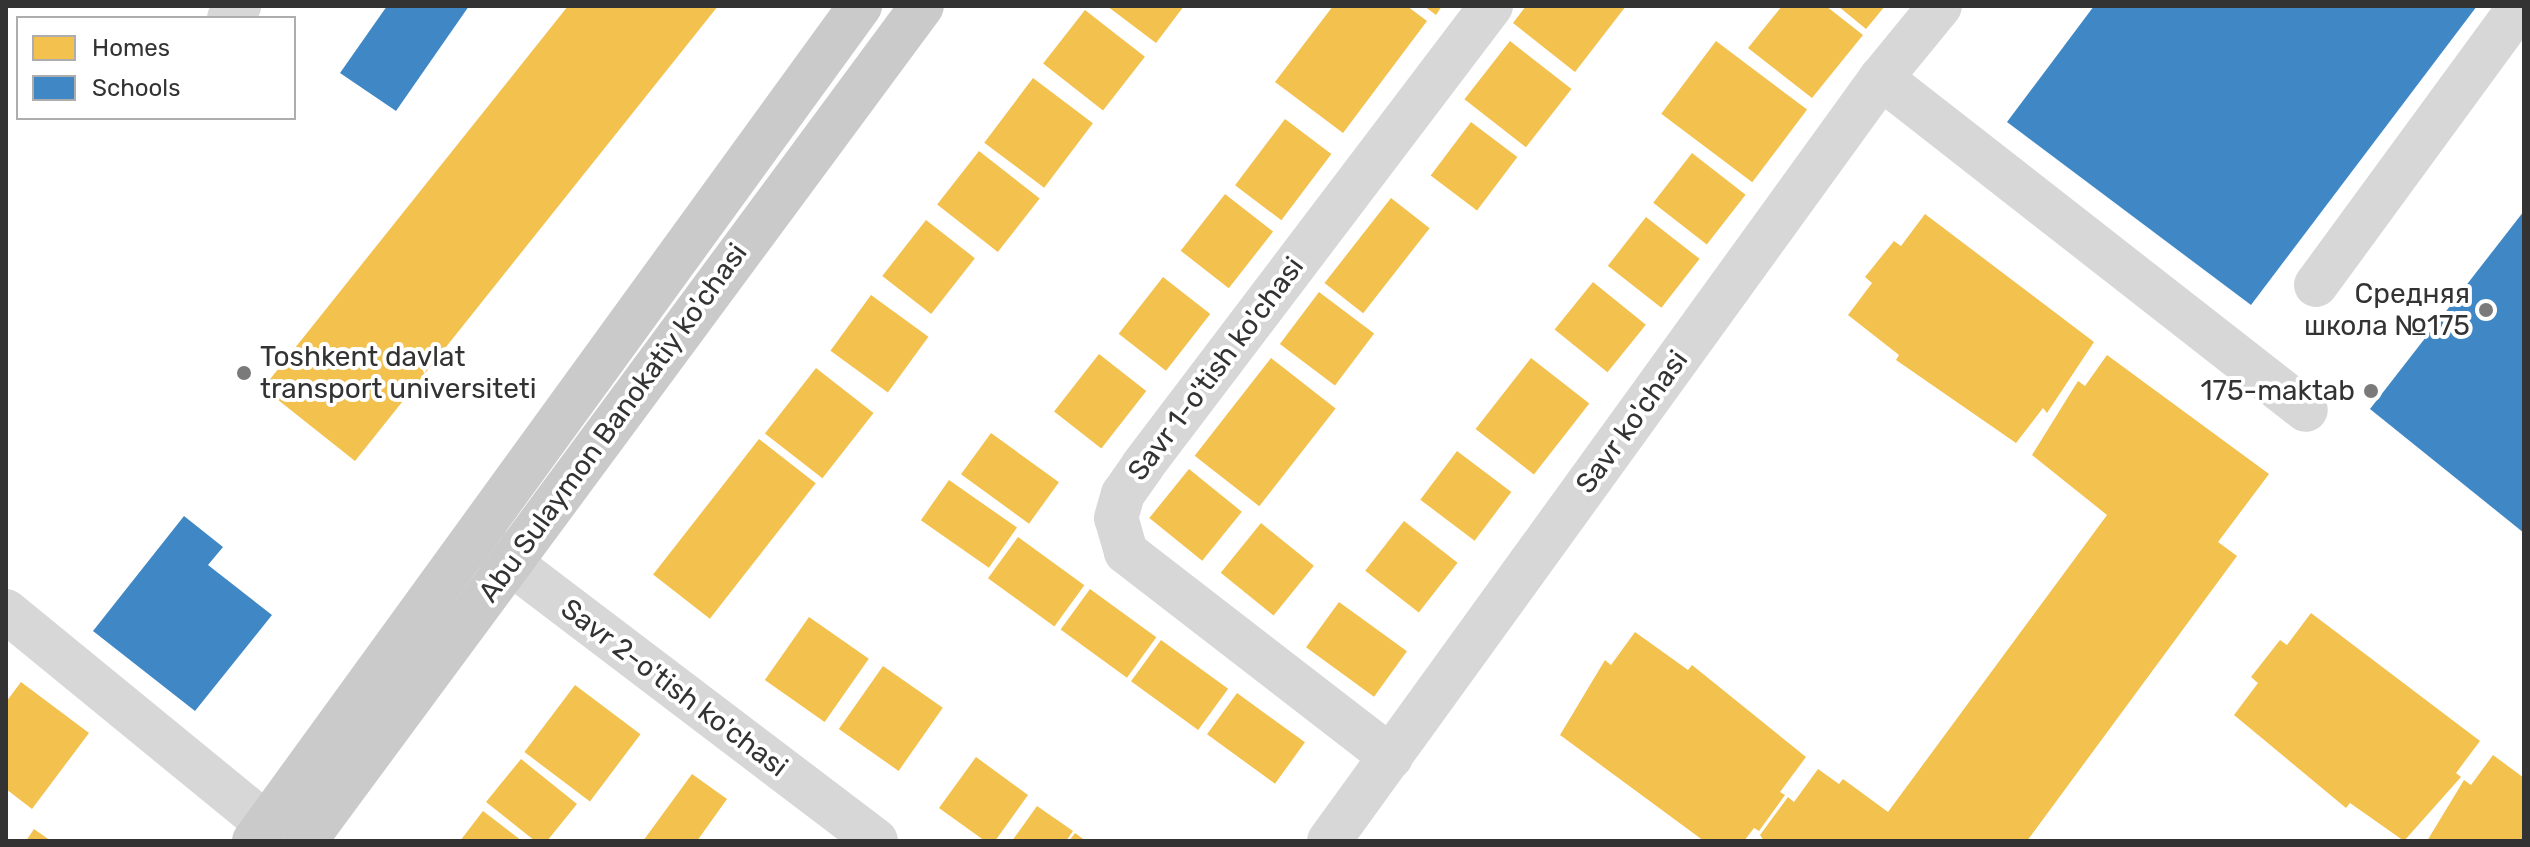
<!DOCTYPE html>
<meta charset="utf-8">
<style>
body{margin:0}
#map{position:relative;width:2530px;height:847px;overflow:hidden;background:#fff;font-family:Rubik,sans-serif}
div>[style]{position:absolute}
.homes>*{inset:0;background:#f2c14e;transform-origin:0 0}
.schools>*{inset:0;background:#3f88c5}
.minor>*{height:44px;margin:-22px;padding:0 22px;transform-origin:22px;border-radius:22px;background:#d7d7d7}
.major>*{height:44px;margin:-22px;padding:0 22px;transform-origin:22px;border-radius:22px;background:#cacaca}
.dots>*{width:22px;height:22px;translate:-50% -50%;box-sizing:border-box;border:4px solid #fff;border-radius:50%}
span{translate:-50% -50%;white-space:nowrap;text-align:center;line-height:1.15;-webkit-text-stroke:8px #fff;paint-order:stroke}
.poi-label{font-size:28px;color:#333}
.right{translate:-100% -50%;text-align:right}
.left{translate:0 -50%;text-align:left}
.street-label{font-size:28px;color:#333}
.frame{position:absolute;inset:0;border:8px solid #333;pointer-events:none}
.legend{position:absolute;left:16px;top:16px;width:280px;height:104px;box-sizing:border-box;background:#fff;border:2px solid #adadad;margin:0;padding:10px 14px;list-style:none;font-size:24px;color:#333}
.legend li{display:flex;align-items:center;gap:16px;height:40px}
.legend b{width:40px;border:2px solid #adadad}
</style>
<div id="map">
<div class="homes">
<div style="clip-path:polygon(568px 6px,718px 6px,355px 461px,263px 388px)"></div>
<div style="clip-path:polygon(1107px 6px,1184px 6px,1156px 43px)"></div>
<div style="clip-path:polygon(1333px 6px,1407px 6px,1427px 21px,1343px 133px,1275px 82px)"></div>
<div style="clip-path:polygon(1424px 6px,1442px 6px,1436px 15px)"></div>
<div style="clip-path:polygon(1526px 6px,1626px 6px,1575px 72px,1513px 23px)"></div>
<div style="clip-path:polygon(1782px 6px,1826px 6px,1863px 35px,1812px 98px,1748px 48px)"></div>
<div style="clip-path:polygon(1838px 6px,1885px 6px,1866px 29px)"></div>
<div style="left:1085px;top:10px;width:76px;height:68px;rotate:38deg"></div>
<div style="left:1510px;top:41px;width:78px;height:74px;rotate:38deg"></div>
<div style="left:1716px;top:41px;width:114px;height:91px;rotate:37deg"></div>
<div style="left:1033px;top:78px;width:75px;height:81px;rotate:37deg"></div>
<div style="left:1285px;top:119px;width:58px;height:83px;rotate:37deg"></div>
<div style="left:1471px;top:122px;width:58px;height:67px;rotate:37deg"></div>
<div style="left:979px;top:151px;width:77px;height:68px;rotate:38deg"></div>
<div style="left:1692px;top:153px;width:68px;height:63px;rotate:38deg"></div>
<div style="left:1225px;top:194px;width:61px;height:72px;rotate:38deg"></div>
<div style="left:1391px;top:198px;width:49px;height:108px;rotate:38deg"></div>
<div style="clip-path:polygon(1925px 214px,2094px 342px,2047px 413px,2043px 408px,2016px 443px,1896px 360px,1899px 355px,1848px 315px,1872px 283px,1865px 277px,1894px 241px,1901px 246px)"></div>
<div style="left:1646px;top:217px;width:68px;height:62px;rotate:38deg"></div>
<div style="left:926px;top:220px;width:62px;height:71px;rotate:38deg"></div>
<div style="left:1163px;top:277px;width:60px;height:72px;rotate:38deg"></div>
<div style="left:1593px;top:282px;width:68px;height:61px;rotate:39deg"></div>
<div style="left:1319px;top:292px;width:69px;height:65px;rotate:37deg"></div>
<div style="left:871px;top:295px;width:71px;height:69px;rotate:36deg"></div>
<div style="left:1099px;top:354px;width:60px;height:73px;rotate:38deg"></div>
<div style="clip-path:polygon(2107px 355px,2269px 474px,2218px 542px,2237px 556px,2027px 841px,1764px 841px,1760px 835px,1788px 797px,1794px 802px,1818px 769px,1839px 784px,1843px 779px,1888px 812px,2107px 515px,2032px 455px,2078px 381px,2085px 386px)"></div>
<div style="left:1271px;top:358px;width:82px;height:124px;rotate:38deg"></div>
<div style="left:1531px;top:358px;width:74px;height:90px;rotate:38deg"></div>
<div style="left:816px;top:368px;width:73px;height:83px;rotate:38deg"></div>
<div style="left:991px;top:433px;width:84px;height:51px;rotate:36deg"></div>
<div style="left:759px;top:439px;width:72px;height:172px;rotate:38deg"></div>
<div style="left:1457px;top:451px;width:68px;height:61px;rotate:37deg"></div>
<div style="left:1189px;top:469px;width:68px;height:63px;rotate:39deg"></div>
<div style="left:949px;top:480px;width:83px;height:49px;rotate:35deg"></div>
<div style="left:1404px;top:521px;width:68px;height:63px;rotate:38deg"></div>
<div style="left:1261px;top:523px;width:68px;height:64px;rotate:39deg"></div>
<div style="left:1018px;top:537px;width:82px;height:51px;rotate:36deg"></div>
<div style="left:1090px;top:589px;width:82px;height:50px;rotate:36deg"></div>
<div style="left:1339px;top:602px;width:84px;height:56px;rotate:36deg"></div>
<div style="clip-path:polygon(2311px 613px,2480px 741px,2456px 773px,2461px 777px,2404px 841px,2350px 803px,2346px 808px,2234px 715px,2258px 683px,2251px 677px,2280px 640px,2287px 645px)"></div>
<div style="left:809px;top:617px;width:73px;height:77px;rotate:35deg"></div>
<div style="clip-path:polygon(1635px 632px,1688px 670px,1692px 665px,1806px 757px,1780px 792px,1785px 795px,1759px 831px,1754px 828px,1744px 841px,1704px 841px,1560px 735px,1605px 660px,1611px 665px)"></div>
<div style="left:1161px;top:640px;width:83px;height:51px;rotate:36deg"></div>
<div style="left:883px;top:666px;width:73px;height:77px;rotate:35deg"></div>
<div style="clip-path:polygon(21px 682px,89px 733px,32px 809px,6px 789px,6px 702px)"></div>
<div style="left:575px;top:685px;width:82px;height:84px;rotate:37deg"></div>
<div style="left:1237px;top:693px;width:84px;height:51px;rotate:36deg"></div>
<div style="clip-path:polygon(2493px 755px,2524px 778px,2524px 841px,2427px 841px,2464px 780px,2471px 785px)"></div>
<div style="clip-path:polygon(976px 757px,1028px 795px,995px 841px,985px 841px,939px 808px)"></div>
<div style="clip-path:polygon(521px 759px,577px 804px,547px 841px,535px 841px,486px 802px)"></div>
<div style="clip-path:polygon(692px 774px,727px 799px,697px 841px,643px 841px)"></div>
<div style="clip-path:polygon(1037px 806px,1073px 831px,1066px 841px,1012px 841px)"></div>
<div style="clip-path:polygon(483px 811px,522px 841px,460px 841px)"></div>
<div style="clip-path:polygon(34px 829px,51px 841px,26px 841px)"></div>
<div style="clip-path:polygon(1075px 833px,1086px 841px,1069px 841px)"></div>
</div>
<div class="schools">
<div style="clip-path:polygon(387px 6px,469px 6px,396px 111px,340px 73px)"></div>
<div style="clip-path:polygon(2094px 6px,2477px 6px,2251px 305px,2007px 122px)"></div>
<div style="clip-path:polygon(2524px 211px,2524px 533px,2370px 409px)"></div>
<div style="clip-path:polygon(184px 516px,223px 547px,208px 565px,272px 615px,195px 711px,93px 631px)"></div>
</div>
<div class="minor">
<div style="left:229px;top:18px;width:16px;rotate:-50deg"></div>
<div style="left:1881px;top:78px;width:539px;rotate:38deg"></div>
<div style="left:2316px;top:285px;width:346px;rotate:-53.8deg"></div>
<div style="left:480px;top:540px;width:497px;rotate:37.2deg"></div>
<div style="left:6px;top:611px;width:336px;rotate:39.3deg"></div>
<div style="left:1391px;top:757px;width:335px;rotate:-142.3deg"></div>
<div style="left:1126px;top:552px;width:35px;rotate:-106deg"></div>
<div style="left:1116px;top:518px;width:25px;rotate:-74deg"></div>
<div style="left:1123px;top:494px;width:35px;rotate:-55deg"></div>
<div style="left:1143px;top:465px;width:576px;rotate:-52.83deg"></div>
<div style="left:1329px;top:841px;width:942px;rotate:-54.12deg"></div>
<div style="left:1881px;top:78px;width:93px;rotate:-50.7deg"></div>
</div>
<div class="major">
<div style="left:254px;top:841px;width:1032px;rotate:-54.03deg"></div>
<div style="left:305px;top:841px;width:1038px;rotate:-53.54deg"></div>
</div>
<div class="dots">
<div style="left:2486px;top:310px;background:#7a7a7a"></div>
<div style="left:244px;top:373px;background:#7a7a7a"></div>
<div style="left:2371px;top:391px;background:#7a7a7a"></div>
</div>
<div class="poi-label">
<span class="right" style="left:2470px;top:310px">Средняя<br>школа №175</span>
<span class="left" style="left:260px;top:373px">Toshkent davlat<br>transport universiteti</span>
<span class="right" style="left:2355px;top:391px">175-maktab</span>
</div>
<div class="street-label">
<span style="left:1216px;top:369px;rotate:-53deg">Savr 1-o'tish ko'chasi</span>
<span style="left:1632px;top:422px;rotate:-54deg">Savr ko'chasi</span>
<span style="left:613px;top:423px;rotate:-54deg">Abu Sulaymon Banokatiy ko'chasi</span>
<span style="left:674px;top:688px;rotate:37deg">Savr 2-o'tish ko'chasi</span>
</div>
<div class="frame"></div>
<ul class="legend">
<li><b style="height:22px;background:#f2c14e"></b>Homes</li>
<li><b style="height:22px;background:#3f88c5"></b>Schools</li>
</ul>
</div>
